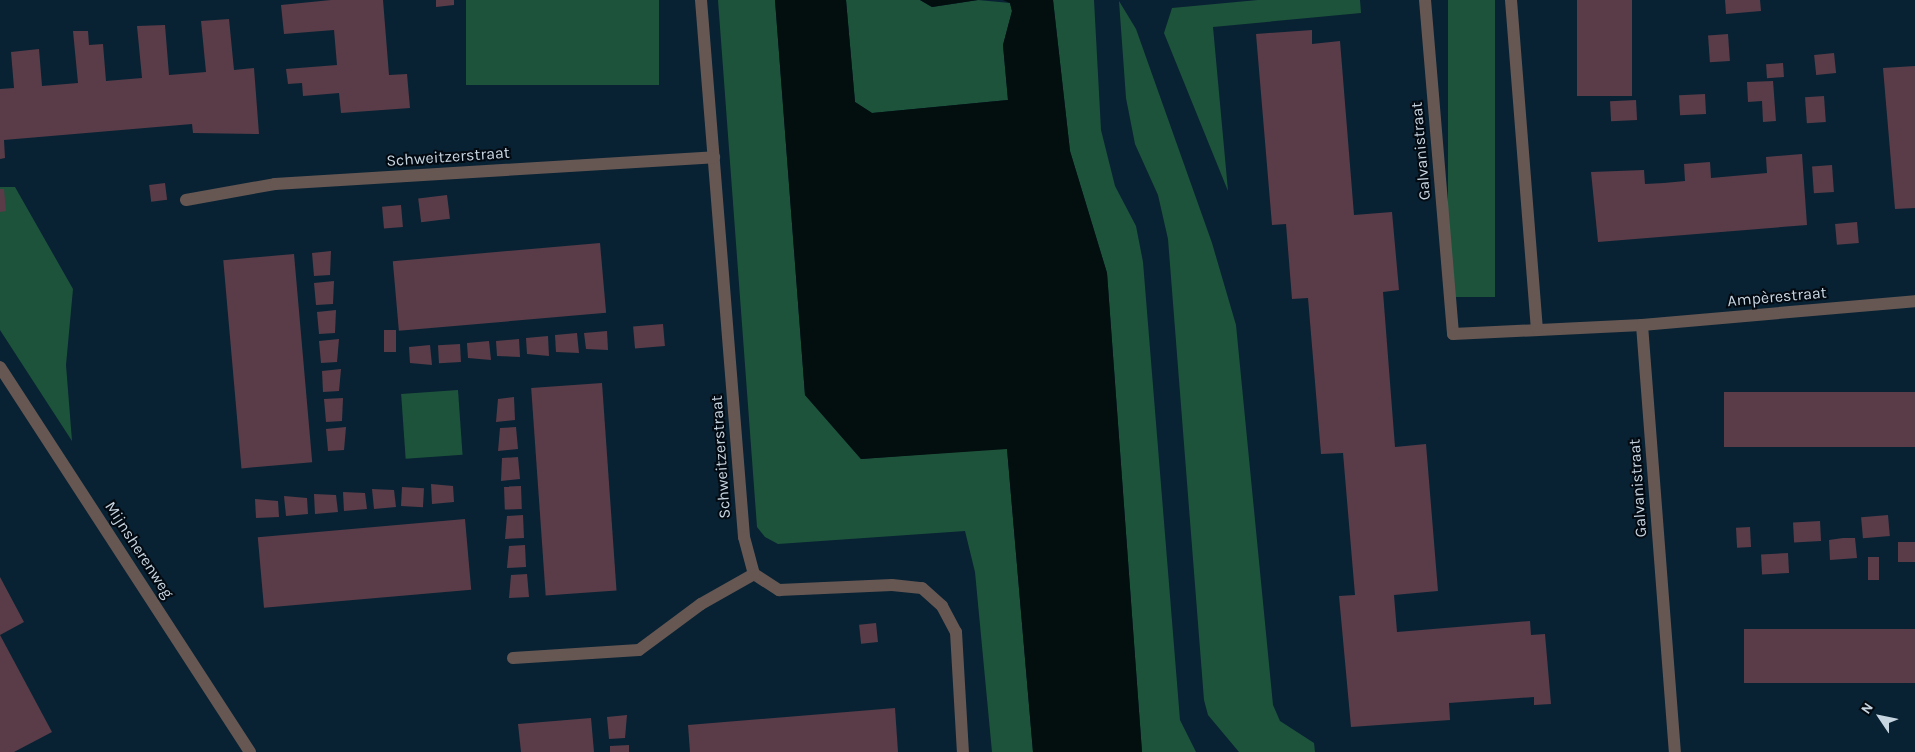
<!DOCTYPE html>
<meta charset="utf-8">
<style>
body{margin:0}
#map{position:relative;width:1915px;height:752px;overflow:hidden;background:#082233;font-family:Karla,sans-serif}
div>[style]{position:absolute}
.green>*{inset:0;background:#1e533b;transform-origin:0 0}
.water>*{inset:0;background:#030e0f}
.building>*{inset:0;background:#593c48;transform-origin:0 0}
.minor>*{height:12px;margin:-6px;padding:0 6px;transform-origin:6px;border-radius:6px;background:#665753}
span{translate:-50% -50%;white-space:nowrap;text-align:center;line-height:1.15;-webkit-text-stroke:4px #030a12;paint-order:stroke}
.street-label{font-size:16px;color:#c7d5e1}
.north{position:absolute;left:1855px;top:692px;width:50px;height:50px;-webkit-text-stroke:4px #030a12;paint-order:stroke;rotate:304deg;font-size:14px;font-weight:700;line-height:20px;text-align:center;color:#c7d5e1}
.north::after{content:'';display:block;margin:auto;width:18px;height:22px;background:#c7d5e1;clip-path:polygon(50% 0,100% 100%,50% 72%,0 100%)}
</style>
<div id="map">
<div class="green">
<div style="left:466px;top:0;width:193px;height:85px"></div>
<div style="clip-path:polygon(718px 0,775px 0,805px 395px,861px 459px,1007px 448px,1033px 752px,992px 752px,975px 572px,965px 531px,778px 544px,765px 537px,757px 527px)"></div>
<div style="clip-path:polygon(846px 0,920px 0,932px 7px,978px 0,1010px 3px,1012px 11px,1003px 45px,1008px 100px,872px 113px,855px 102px)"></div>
<div style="clip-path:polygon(1053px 0,1094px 0,1101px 130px,1115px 186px,1136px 226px,1143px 262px,1180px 720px,1196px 752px,1142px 752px,1107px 273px,1070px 151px)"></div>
<div style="clip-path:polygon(1258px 0,1360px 0,1361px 13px,1213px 27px,1228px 191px,1164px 33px,1172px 8px)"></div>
<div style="left:1448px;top:0;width:47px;height:297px"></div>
<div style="clip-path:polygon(1119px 1px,1136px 29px,1212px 243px,1236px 325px,1273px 705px,1280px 721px,1314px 743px,1315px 752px,1239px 752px,1208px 715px,1204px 700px,1168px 239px,1158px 195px,1135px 144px,1126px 98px)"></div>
<div style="clip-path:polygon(0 187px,15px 187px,73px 289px,66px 365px,72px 441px,0 330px)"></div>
<div style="left:458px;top:390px;width:65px;height:57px;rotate:86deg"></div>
</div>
<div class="water">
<div style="clip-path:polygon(775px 0,846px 0,855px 102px,872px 113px,1008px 100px,1003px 45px,1012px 11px,1010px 3px,1003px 0,1053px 0,1070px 151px,1107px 273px,1142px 752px,1033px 752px,1007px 449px,861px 459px,805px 395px)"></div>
<div style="clip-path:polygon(920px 0,978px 0,932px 7px)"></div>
</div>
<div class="building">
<div style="clip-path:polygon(331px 0,383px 0,389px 75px,407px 74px,410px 108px,341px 113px,339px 93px,303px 96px,302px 83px,288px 84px,286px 69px,337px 65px,334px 30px,284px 34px,281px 5px)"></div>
<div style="clip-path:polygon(436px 0,454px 0,454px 5px,436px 7px)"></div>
<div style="left:1577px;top:0;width:55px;height:96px"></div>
<div style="clip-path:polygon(1725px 0,1760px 0,1761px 11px,1726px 14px)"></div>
<div style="clip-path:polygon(229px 19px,234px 70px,254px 68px,259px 134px,193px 133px,192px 124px,4px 140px,5px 158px,0 159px,0 89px,14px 88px,11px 52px,39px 49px,42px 86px,78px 83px,73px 31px,88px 31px,89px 45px,103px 44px,106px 81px,142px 78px,137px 26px,165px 25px,169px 75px,206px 72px,201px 21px)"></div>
<div style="clip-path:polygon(1312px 30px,1312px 44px,1340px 41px,1354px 215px,1392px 212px,1399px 290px,1383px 292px,1395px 447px,1426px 444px,1438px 591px,1394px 595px,1397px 632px,1530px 621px,1531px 635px,1545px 634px,1551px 704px,1534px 705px,1534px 697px,1449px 703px,1450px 720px,1351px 727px,1339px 596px,1355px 595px,1343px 453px,1321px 454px,1308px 298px,1292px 299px,1286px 224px,1272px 225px,1256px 34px)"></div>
<div style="left:1728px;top:34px;width:27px;height:20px;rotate:86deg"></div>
<div style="left:1834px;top:53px;width:20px;height:20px;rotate:84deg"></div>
<div style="left:1783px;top:63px;width:14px;height:17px;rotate:86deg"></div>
<div style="clip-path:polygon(1915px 66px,1915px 208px,1895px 209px,1883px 68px)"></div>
<div style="clip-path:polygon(1773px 81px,1776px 121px,1763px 122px,1762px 101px,1748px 102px,1747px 82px)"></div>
<div style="left:1705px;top:94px;width:20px;height:26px;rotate:87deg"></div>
<div style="left:1824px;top:96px;width:26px;height:19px;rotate:86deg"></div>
<div style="left:1636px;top:100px;width:20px;height:26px;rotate:87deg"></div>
<div style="clip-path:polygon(1802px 154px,1807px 225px,1598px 242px,1591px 172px,1644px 170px,1645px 184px,1664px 183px,1685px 181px,1684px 164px,1710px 162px,1711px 178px,1767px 173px,1766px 157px)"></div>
<div style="left:1832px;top:165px;width:27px;height:20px;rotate:86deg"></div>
<div style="left:165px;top:183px;width:17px;height:16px;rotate:83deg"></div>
<div style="clip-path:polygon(0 189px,4px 189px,6px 211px,0 212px)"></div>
<div style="left:447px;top:195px;width:24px;height:29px;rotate:83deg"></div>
<div style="left:401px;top:205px;width:22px;height:19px;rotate:85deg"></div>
<div style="left:1857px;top:222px;width:21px;height:22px;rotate:85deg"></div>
<div style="left:600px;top:243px;width:70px;height:208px;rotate:85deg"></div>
<div style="clip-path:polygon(331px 251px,330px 275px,314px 276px,312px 253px)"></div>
<div style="left:294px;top:254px;width:209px;height:71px;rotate:85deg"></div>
<div style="clip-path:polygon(334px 281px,333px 304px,316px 305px,314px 283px)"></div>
<div style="clip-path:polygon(336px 310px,335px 333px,319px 334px,317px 312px)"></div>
<div style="left:663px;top:324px;width:22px;height:30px;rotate:85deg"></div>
<div style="left:384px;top:330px;width:12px;height:22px"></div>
<div style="clip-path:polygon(607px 331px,608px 350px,586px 349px,584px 333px)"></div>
<div style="clip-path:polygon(577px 333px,579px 353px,556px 352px,555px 335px)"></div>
<div style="clip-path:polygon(548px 336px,549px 356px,527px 354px,526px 338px)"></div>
<div style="clip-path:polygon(339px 339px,337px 362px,321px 363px,319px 341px)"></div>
<div style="clip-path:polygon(519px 339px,520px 357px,497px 356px,496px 341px)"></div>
<div style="clip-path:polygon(489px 341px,491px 360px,468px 358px,467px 343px)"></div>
<div style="left:460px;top:344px;width:18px;height:22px;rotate:87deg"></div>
<div style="clip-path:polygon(430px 345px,432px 365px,410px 363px,409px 347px)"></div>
<div style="clip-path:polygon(341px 369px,339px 391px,323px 392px,322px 371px)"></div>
<div style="left:602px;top:383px;width:208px;height:71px;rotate:86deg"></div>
<div style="left:1915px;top:392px;width:55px;height:191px;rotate:90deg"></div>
<div style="clip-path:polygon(514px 397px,515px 420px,496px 422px,498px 399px)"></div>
<div style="clip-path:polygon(343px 398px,342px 421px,326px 422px,324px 399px)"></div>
<div style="clip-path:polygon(346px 427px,344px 450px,328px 451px,326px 429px)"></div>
<div style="clip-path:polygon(516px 427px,518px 449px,498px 451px,500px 428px)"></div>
<div style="clip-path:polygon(518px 457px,520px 479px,501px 481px,502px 458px)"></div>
<div style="clip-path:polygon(431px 484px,453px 486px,454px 502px,432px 504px)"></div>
<div style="left:521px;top:486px;width:23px;height:17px;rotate:88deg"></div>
<div style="left:402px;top:487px;width:22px;height:19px;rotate:3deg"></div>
<div style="clip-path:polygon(372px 489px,394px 490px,396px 507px,374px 509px)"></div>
<div style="clip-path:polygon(343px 492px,365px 493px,367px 509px,344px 511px)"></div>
<div style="clip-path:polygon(314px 494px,336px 495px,338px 512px,315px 514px)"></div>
<div style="clip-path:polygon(284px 496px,307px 498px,308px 514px,286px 516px)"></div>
<div style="clip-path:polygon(255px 499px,278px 501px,279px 517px,256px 518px)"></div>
<div style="clip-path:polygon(523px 515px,524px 538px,505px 539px,507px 516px)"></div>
<div style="left:1888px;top:515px;width:21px;height:27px;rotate:85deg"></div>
<div style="left:465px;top:519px;width:71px;height:208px;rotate:85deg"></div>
<div style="left:1820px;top:521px;width:20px;height:27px;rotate:87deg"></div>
<div style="left:1750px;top:527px;width:20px;height:14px;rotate:87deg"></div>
<div style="clip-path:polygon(1843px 538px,1855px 538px,1857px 558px,1830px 560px,1829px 540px)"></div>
<div style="left:1915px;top:542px;width:20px;height:17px;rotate:90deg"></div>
<div style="clip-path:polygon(525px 545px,526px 567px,507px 568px,509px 546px)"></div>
<div style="left:1788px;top:553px;width:20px;height:27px;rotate:87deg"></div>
<div style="left:1868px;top:557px;width:11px;height:23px"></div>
<div style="clip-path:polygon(527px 574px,529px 597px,509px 598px,511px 575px)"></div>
<div style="clip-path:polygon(0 577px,24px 622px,0 635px)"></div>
<div style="left:876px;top:623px;width:19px;height:17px;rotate:84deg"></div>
<div style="left:1915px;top:629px;width:54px;height:171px;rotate:90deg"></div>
<div style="clip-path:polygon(0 635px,52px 732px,14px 752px,0 752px)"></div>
<div style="clip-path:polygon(895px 708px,898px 752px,690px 752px,688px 725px)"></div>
<div style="clip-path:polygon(627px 715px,625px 738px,609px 739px,607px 717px)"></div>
<div style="clip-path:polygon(591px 718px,594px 752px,521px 752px,518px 724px)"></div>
<div style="clip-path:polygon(629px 745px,629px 752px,610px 752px,610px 746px)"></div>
</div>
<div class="minor">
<div style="left:701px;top:0;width:539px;rotate:85.42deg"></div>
<div style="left:744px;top:537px;width:38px;rotate:75deg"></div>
<div style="left:754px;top:574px;width:30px;rotate:33deg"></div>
<div style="left:779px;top:590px;width:113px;rotate:-2.5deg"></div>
<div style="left:892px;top:585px;width:30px;rotate:6deg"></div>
<div style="left:922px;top:588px;width:27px;rotate:42deg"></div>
<div style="left:942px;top:606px;width:30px;rotate:62deg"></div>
<div style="left:956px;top:632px;width:120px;rotate:86.7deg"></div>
<div style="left:1425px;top:0;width:335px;rotate:85.2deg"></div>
<div style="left:1453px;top:334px;width:189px;rotate:-2.7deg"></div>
<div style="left:1642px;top:325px;width:428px;rotate:85.6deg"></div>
<div style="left:1511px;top:0;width:330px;rotate:85.5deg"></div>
<div style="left:186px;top:200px;width:90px;rotate:-10.2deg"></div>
<div style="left:275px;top:184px;width:440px;rotate:-3.5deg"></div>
<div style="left:1642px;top:325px;width:274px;rotate:-5deg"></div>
<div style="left:0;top:367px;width:459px;rotate:57deg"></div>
<div style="left:513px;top:658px;width:126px;rotate:-3.6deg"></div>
<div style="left:639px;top:650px;width:77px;rotate:-36.6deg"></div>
<div style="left:701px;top:604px;width:61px;rotate:-29.5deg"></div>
</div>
<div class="street-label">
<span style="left:1421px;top:151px;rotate:-95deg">Galvanistraat</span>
<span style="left:448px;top:157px;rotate:-4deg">Schweitzerstraat</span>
<span style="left:1777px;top:297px;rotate:-5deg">Ampèrestraat</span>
<span style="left:721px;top:457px;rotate:-94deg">Schweitzerstraat</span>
<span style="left:1638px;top:488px;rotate:-94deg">Galvanistraat</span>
<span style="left:139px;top:550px;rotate:57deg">Mijnsherenweg</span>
</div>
<div class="north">N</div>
</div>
